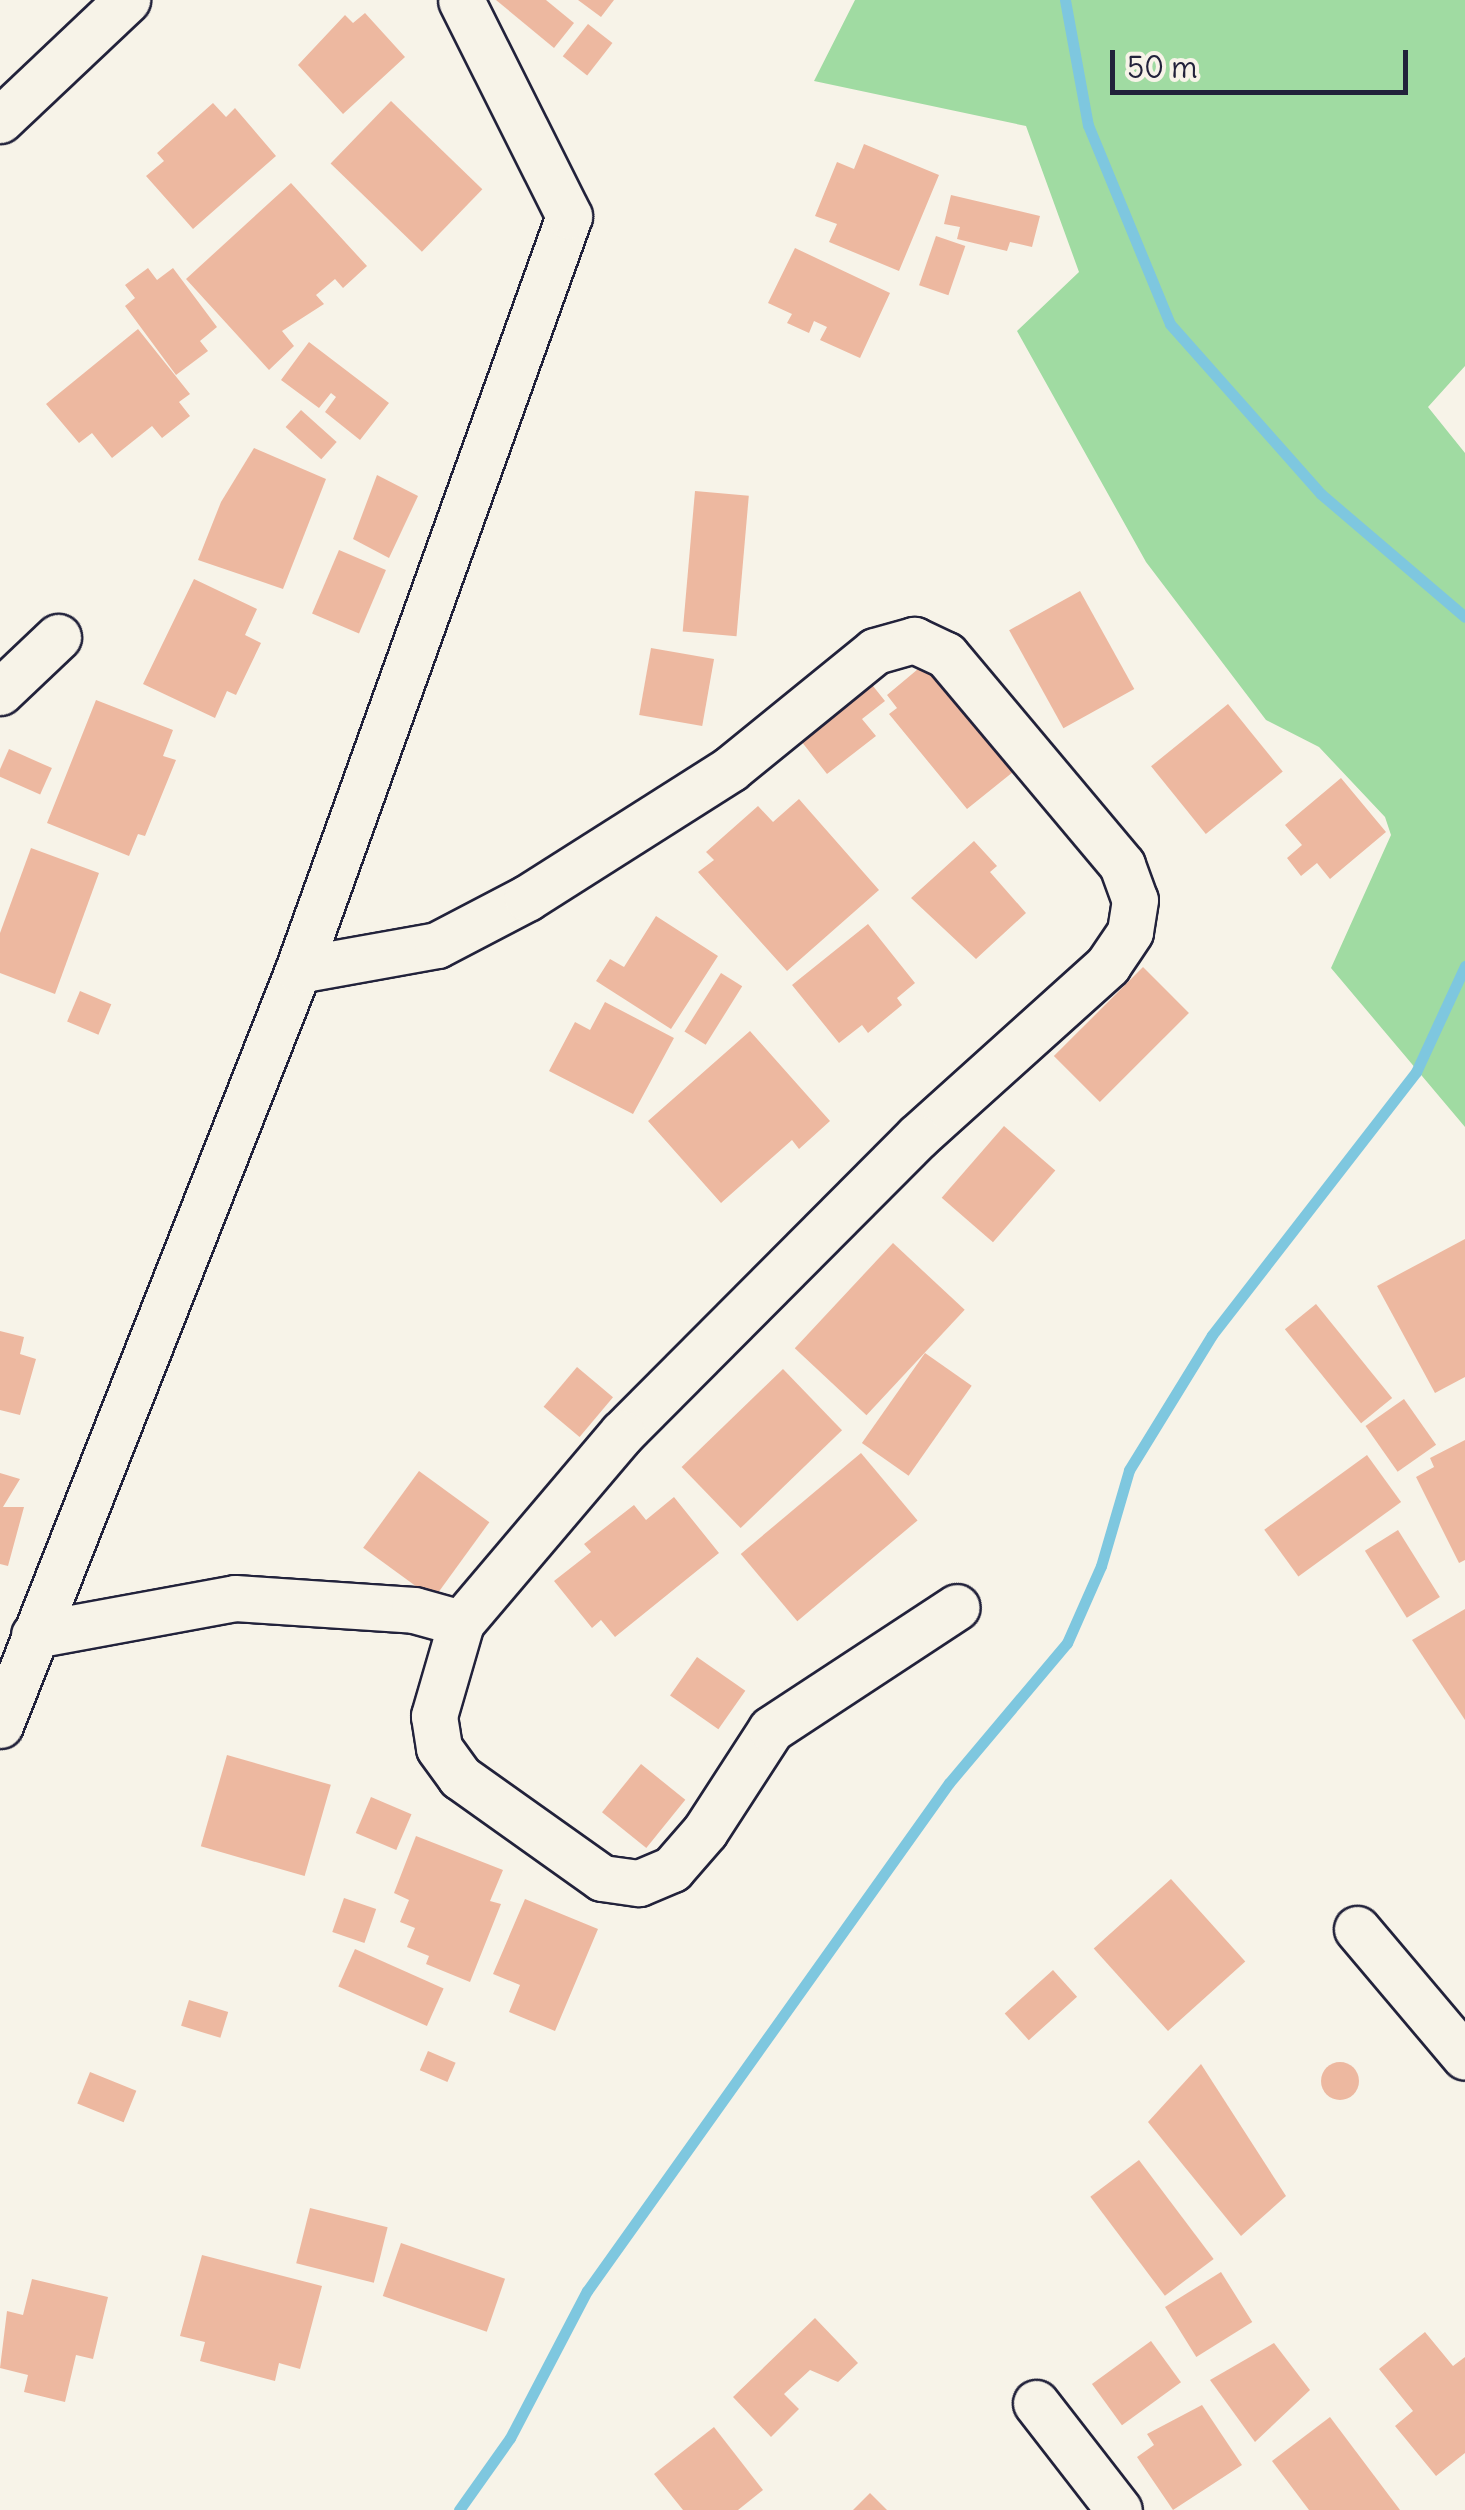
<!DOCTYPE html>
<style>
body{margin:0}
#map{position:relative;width:1465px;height:2510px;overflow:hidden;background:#f7f3e8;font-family:Delius,sans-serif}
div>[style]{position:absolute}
.green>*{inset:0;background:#a0dba2}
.stream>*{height:11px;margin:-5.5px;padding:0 5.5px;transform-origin:5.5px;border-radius:5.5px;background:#7ec7df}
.building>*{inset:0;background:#edb8a0;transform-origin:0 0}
.round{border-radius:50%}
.roads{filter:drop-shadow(2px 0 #22223b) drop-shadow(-2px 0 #22223b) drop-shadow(0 2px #22223b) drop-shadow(0 -2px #22223b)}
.minor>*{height:45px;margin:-22.5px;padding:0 22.5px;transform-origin:22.5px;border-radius:22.5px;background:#f7f3e8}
span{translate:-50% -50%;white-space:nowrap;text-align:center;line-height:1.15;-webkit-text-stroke:9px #f7f3e8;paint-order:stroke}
.scale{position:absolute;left:1110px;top:50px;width:298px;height:45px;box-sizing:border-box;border:5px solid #22223b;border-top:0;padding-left:12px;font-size:30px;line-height:35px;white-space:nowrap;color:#22223b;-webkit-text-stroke:8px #f7f3e8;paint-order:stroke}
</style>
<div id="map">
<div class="green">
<div style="clip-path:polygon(855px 0,1465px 0,1465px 366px,1428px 407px,1465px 453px,1465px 1127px,1331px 968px,1391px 835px,1385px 817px,1319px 747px,1266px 720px,1146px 562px,1017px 331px,1079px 272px,1026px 126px,814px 81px)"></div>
</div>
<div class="stream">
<div style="left:1065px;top:0;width:127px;rotate:79.6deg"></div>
<div style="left:1088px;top:125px;width:215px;rotate:67.6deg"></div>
<div style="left:1170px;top:324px;width:227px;rotate:48.4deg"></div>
<div style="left:1321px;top:494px;width:189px;rotate:40.5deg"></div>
<div style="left:459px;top:2510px;width:88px;rotate:-54.7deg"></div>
<div style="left:510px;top:2438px;width:166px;rotate:-62.4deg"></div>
<div style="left:587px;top:2291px;width:624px;rotate:-54.53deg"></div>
<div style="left:949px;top:1783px;width:183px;rotate:-49.9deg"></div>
<div style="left:1067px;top:1643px;width:84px;rotate:-66.2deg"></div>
<div style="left:1101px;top:1566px;width:100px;rotate:-73.7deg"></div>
<div style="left:1129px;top:1470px;width:158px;rotate:-58.4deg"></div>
<div style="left:1212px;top:1335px;width:333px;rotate:-52.2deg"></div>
<div style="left:1416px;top:1072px;width:117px;rotate:-65.2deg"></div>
</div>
<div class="building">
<div style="clip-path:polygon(496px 0,546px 0,574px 23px,554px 48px)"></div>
<div style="clip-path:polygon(578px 0,614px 0,601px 17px)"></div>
<div style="clip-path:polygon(365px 13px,405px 57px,343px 114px,298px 65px,345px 15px,353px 23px)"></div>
<div style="left:588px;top:24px;width:31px;height:41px;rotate:38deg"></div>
<div style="left:391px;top:101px;width:127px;height:87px;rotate:44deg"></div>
<div style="clip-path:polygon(213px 103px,226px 117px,235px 108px,276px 156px,193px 229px,146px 176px,164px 161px,157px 153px)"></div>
<div style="clip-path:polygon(864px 144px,939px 175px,899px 271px,829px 242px,837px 224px,815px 216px,837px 162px,854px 169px)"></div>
<div style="clip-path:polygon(291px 183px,367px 266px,343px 288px,335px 279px,316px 295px,324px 304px,282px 331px,294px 346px,269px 370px,186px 279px)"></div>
<div style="clip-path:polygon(951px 195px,1040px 216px,1032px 247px,1010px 242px,1007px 251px,957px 239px,960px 227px,944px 224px)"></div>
<div style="left:936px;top:236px;width:31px;height:52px;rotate:19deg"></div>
<div style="clip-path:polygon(795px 248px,890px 293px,860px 358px,820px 340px,827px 327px,814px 321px,809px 333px,787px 323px,792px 314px,768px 303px)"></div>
<div style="clip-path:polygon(148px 268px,157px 280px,173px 268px,217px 327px,200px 341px,208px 351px,176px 375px,125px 306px,135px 298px,125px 285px)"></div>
<div style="clip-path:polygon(138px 329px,190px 394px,179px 402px,190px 416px,162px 438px,152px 426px,112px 458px,92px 433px,79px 443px,46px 404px)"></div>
<div style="clip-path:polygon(309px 342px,389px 403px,360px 440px,325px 412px,336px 397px,331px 393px,319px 408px,281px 380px)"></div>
<div style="left:301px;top:410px;width:48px;height:23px;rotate:42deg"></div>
<div style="clip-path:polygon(254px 448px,326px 479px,283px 589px,198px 560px,221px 502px)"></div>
<div style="clip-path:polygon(377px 475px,418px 496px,389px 558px,353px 539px)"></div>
<div style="left:695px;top:491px;width:54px;height:141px;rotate:5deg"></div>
<div style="left:339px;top:550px;width:51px;height:69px;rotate:23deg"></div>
<div style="clip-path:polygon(194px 579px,257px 609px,245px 635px,261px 643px,236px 695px,227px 691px,215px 718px,143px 684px)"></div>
<div style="left:1080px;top:591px;width:112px;height:81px;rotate:61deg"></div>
<div style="left:651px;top:648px;width:64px;height:68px;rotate:10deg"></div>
<div style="clip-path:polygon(924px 664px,1013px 772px,967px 809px,889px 714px,897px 708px,887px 695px)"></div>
<div style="clip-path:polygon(865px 676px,885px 701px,862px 719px,876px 736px,827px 774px,794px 732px)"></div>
<div style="clip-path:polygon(96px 700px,173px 730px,163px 756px,176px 760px,145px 836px,138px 834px,129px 856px,47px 823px)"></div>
<div style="left:1228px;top:704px;width:87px;height:99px;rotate:51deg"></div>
<div style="left:9px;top:749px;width:47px;height:29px;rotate:24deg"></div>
<div style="clip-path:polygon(1341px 778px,1386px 832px,1330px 879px,1317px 863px,1301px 876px,1287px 858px,1302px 845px,1285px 825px)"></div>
<div style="clip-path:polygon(799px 799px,879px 890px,787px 971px,698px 872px,714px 860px,706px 852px,758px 806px,773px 822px)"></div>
<div style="clip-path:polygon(974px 841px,997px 866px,990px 872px,1026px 913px,976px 959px,911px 898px)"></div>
<div style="clip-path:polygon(31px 848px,99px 873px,55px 994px,0 973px,0 933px)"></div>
<div style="clip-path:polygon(656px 916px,718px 956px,671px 1029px,596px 981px,610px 959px,624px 967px)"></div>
<div style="clip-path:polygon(868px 924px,915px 983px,897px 998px,902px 1005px,868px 1033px,862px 1025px,839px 1043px,792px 985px)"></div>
<div style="left:1143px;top:967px;width:65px;height:126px;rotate:45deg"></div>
<div style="left:721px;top:973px;width:25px;height:69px;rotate:32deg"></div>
<div style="left:80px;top:991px;width:34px;height:33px;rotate:23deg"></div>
<div style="clip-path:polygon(605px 1002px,674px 1038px,633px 1114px,549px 1071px,575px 1022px,590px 1030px)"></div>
<div style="clip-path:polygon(750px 1031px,830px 1121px,799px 1149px,792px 1140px,721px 1203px,648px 1121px)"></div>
<div style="left:1004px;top:1126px;width:68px;height:95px;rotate:41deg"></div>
<div style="clip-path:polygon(1465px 1239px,1465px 1377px,1435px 1393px,1377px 1286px)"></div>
<div style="left:893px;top:1243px;width:98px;height:144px;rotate:43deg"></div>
<div style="left:1316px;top:1304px;width:121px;height:40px;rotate:51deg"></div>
<div style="clip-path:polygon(0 1331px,24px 1337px,20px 1354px,36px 1359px,20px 1415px,0 1410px)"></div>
<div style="left:925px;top:1353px;width:57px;height:110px;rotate:35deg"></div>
<div style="left:577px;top:1367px;width:47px;height:52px;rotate:40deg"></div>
<div style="left:783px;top:1369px;width:85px;height:141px;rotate:46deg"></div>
<div style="left:1404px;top:1399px;width:56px;height:47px;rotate:55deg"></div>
<div style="clip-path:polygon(1465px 1440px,1465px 1560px,1459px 1563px,1416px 1477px,1434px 1467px,1430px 1458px)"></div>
<div style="left:861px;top:1453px;width:88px;height:157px;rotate:50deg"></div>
<div style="left:1367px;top:1455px;width:58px;height:127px;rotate:54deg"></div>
<div style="left:419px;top:1471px;width:87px;height:95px;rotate:36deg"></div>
<div style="clip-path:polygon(0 1473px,20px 1479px,3px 1507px,24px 1507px,8px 1566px,0 1564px)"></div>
<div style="clip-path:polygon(674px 1497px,719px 1553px,615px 1637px,601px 1620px,592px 1628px,554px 1581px,591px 1552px,584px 1544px,634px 1505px,646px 1520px)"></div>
<div style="left:1398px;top:1530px;width:79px;height:39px;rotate:58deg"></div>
<div style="clip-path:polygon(1465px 1609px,1465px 1720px,1412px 1640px)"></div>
<div style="left:697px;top:1657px;width:59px;height:47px;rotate:35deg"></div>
<div style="left:227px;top:1755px;width:108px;height:95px;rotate:16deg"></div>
<div style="left:641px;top:1764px;width:57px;height:62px;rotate:39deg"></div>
<div style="left:371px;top:1797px;width:44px;height:39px;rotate:23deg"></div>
<div style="clip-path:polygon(416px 1836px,503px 1870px,490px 1901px,501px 1904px,470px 1982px,426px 1964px,429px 1956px,407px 1947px,415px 1928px,400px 1922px,409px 1900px,394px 1893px)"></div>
<div style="left:1171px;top:1879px;width:111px;height:104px;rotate:48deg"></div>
<div style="left:344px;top:1898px;width:34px;height:36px;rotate:19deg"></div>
<div style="clip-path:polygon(525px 1899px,598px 1929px,555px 2031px,509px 2012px,520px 1985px,493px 1974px)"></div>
<div style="left:355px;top:1949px;width:97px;height:41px;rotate:24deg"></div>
<div style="left:1053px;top:1970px;width:36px;height:65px;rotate:48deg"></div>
<div style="left:189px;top:2000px;width:41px;height:27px;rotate:17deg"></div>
<div style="left:428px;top:2051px;width:30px;height:21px;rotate:23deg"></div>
<div class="round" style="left:1321px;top:2062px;width:38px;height:38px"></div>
<div style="clip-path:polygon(1201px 2064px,1286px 2196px,1241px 2236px,1148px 2122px)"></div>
<div style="left:90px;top:2072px;width:50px;height:34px;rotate:22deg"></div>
<div style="left:1139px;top:2160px;width:124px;height:61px;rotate:53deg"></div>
<div style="left:310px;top:2208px;width:80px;height:57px;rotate:14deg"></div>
<div style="left:401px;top:2243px;width:110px;height:56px;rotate:19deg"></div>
<div style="clip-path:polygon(202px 2255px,322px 2286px,300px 2369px,279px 2363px,275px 2381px,200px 2361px,205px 2342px,180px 2336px)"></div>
<div style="left:1221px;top:2272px;width:59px;height:66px;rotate:58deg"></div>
<div style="clip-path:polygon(32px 2279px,108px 2297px,93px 2359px,76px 2355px,65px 2402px,24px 2392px,28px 2375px,0 2368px,7px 2311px,23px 2315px)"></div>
<div style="clip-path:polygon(815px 2318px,858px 2363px,838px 2382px,810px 2370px,784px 2394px,799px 2409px,771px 2437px,733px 2397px)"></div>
<div style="clip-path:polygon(1425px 2332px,1453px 2366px,1465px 2357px,1465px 2453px,1436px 2476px,1395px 2426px,1413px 2411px,1379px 2369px)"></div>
<div style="left:1151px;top:2341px;width:51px;height:73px;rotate:54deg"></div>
<div style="clip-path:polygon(1274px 2343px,1310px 2390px,1255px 2442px,1210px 2380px)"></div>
<div style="clip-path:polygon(1202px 2405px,1242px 2465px,1173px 2510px,1137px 2457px,1154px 2445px,1147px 2434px)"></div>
<div style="clip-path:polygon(1330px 2417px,1400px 2510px,1309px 2510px,1272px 2461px)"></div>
<div style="clip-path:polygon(714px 2427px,763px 2490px,738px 2510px,683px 2510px,654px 2474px)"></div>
<div style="clip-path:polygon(870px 2493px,887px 2510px,853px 2510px)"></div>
</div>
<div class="roads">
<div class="minor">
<div style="left:0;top:120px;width:175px;rotate:-43.4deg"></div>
<div style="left:0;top:692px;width:80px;rotate:-43.5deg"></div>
<div style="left:298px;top:970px;width:141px;rotate:-10.2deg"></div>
<div style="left:437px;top:945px;width:102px;rotate:-27.6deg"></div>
<div style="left:527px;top:898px;width:241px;rotate:-32.4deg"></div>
<div style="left:730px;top:769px;width:187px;rotate:-39.1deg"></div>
<div style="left:875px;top:651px;width:41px;rotate:-15.8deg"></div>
<div style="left:914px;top:640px;width:35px;rotate:25deg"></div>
<div style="left:946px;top:655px;width:274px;rotate:50deg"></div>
<div style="left:1122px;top:865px;width:37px;rotate:70deg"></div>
<div style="left:1135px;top:900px;width:32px;rotate:99deg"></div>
<div style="left:1130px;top:932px;width:40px;rotate:124deg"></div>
<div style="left:1108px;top:965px;width:257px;rotate:138deg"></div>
<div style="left:917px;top:1137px;width:418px;rotate:134.9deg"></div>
<div style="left:622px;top:1433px;width:249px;rotate:130.3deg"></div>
<div style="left:461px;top:1623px;width:97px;rotate:106.2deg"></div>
<div style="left:434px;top:1716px;width:32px;rotate:81deg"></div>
<div style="left:439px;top:1748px;width:36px;rotate:54deg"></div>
<div style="left:460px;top:1777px;width:174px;rotate:35.4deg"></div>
<div style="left:602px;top:1878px;width:37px;rotate:8deg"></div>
<div style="left:639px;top:1883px;width:36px;rotate:-23deg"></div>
<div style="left:672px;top:1869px;width:50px;rotate:-49deg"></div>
<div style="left:705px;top:1831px;width:121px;rotate:-57.1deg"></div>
<div style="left:771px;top:1729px;width:222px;rotate:-33.3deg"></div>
<div style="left:34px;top:1635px;width:204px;rotate:-10.4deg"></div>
<div style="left:235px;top:1598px;width:179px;rotate:3.8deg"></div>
<div style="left:414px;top:1610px;width:49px;rotate:15.5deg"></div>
<div style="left:0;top:1725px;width:812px;rotate:-68.46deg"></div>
<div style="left:298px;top:970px;width:801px;rotate:-70.23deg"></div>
<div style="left:569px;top:216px;width:241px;rotate:-116.6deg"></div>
<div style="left:1357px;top:1929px;width:167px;rotate:49.8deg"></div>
<div style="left:1036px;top:2403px;width:135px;rotate:52.2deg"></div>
</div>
</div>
<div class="scale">50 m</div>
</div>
